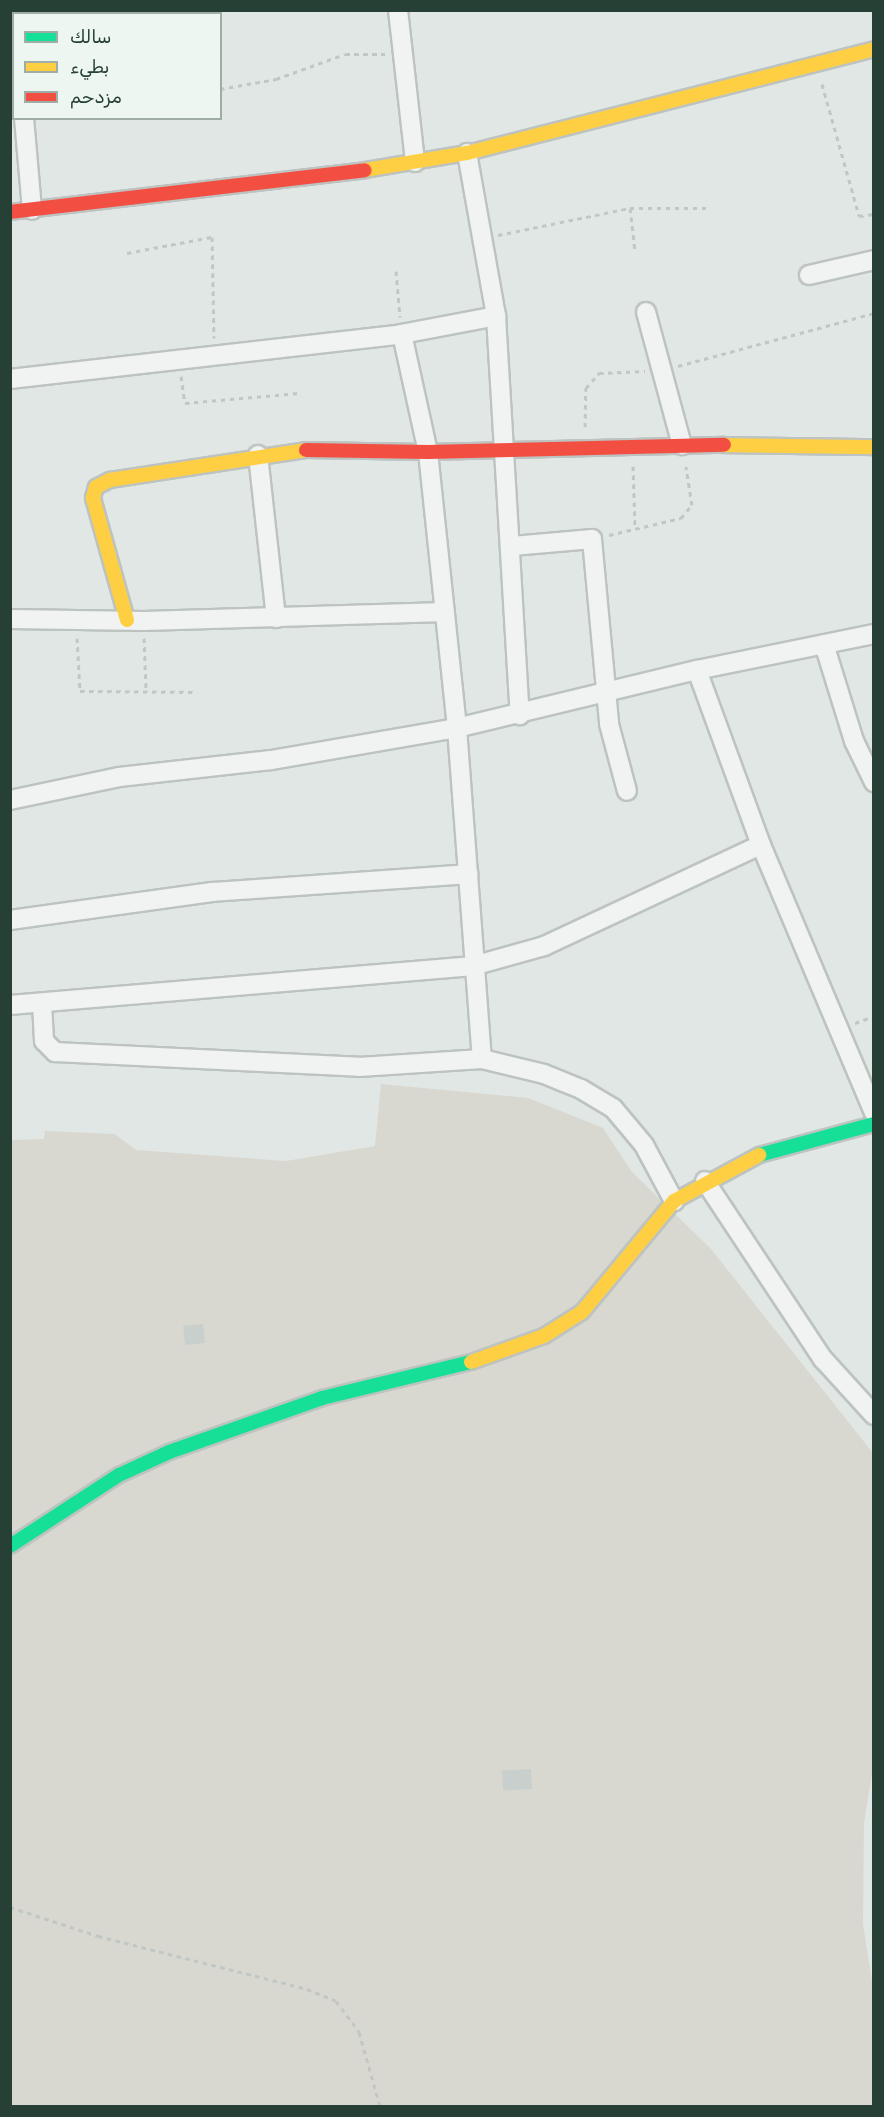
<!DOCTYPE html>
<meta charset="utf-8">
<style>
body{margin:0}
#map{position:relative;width:884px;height:2117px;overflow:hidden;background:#e1e7e4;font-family:Rubik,"Noto Naskh Arabic",sans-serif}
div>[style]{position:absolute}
.green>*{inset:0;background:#d9d8d0}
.building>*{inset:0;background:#c9cfcc;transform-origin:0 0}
.path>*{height:3px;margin-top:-1.5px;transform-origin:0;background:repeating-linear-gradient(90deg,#c0c7c4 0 4.5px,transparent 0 9px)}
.roads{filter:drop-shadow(2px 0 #bdc3c0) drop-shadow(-2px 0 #bdc3c0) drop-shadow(0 2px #bdc3c0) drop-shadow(0 -2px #bdc3c0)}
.street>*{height:18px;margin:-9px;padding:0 9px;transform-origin:9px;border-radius:9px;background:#f0f3f2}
.fast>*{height:14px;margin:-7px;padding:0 7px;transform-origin:7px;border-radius:7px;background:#16e098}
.slow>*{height:14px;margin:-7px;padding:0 7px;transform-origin:7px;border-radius:7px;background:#ffcf43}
.jam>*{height:14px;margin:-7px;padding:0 7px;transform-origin:7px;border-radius:7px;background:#f24e42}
span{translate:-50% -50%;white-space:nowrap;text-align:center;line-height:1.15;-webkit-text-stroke:4.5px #eef6f2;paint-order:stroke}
.frame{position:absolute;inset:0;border:12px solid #274035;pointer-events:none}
.legend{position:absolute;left:12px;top:12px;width:210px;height:108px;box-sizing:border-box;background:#eef6f2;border:2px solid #9eada6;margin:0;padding:8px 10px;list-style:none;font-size:18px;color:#274035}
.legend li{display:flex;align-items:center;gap:12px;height:30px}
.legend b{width:30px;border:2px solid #9eada6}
</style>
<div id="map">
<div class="green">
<div style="clip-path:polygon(381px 1084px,528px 1098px,603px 1128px,632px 1172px,711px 1249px,873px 1453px,874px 1761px,864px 1823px,863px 1924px,873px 1988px,873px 2106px,11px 2106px,10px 1140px,44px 1139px,45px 1131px,115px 1134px,136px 1150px,286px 1161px,375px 1146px)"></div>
</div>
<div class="building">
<div style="left:203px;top:1324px;width:19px;height:20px;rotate:84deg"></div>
<div style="left:531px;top:1769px;width:20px;height:29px;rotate:87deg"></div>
</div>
<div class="path">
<div style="left:822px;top:84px;width:137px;rotate:74.3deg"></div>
<div style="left:859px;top:216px;width:15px;rotate:-8deg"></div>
<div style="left:220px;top:89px;width:57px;rotate:-10.1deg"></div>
<div style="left:276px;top:79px;width:73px;rotate:-19.9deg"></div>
<div style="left:345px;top:54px;width:40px"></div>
<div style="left:630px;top:208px;width:43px;rotate:83.4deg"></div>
<div style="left:498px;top:235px;width:135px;rotate:-11.6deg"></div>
<div style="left:630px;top:208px;width:77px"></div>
<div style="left:127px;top:253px;width:86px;rotate:-10.7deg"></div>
<div style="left:212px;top:237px;width:101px;rotate:88.9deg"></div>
<div style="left:396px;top:271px;width:46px;rotate:85deg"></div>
<div style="left:678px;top:366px;width:203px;rotate:-15.1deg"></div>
<div style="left:181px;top:376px;width:27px;rotate:82deg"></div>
<div style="left:185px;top:403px;width:114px;rotate:-5deg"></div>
<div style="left:585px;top:427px;width:39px;rotate:-89deg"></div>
<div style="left:586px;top:388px;width:20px;rotate:-49deg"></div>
<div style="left:599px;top:373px;width:46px;rotate:-2.5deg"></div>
<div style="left:633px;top:466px;width:62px;rotate:88.2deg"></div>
<div style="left:609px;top:535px;width:74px;rotate:-13.3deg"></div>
<div style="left:681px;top:518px;width:17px;rotate:-50deg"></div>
<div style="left:692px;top:505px;width:39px;rotate:-99deg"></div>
<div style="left:77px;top:638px;width:53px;rotate:86.8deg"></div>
<div style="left:80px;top:691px;width:116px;rotate:0.5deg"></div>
<div style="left:144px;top:638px;width:53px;rotate:87.8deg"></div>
<div style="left:855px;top:1023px;width:20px;rotate:-20deg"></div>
<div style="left:10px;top:1907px;width:93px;rotate:18.2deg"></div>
<div style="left:98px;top:1936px;width:216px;rotate:14.2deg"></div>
<div style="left:307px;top:1989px;width:31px;rotate:22deg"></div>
<div style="left:336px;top:2001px;width:39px;rotate:53deg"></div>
<div style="left:359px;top:2032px;width:77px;rotate:74.2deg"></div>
</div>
<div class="roads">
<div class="street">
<div style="left:11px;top:10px;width:22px;rotate:82deg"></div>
<div style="left:398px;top:10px;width:153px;rotate:83.6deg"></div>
<div style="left:24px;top:118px;width:92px;rotate:85deg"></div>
<div style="left:467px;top:153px;width:166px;rotate:79.9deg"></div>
<div style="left:496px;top:316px;width:400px;rotate:86.6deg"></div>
<div style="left:809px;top:275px;width:67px;rotate:-13deg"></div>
<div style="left:646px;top:312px;width:138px;rotate:74.9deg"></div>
<div style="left:402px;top:334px;width:121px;rotate:77.6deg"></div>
<div style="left:428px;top:452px;width:278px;rotate:84deg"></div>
<div style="left:457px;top:728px;width:332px;rotate:85.7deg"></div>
<div style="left:10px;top:379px;width:395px;rotate:-6.5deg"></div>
<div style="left:402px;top:334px;width:96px;rotate:-10.8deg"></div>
<div style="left:258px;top:455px;width:164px;rotate:83.7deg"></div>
<div style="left:513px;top:546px;width:79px;rotate:-5.1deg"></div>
<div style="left:592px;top:539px;width:186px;rotate:84.7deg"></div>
<div style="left:609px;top:724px;width:69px;rotate:75deg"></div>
<div style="left:10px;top:619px;width:134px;rotate:0.9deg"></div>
<div style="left:144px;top:621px;width:301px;rotate:-1.7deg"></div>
<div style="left:824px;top:644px;width:102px;rotate:72.8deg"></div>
<div style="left:854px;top:741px;width:46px;rotate:64deg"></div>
<div style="left:697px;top:670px;width:186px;rotate:69.9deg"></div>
<div style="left:761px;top:845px;width:290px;rotate:67.1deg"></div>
<div style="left:10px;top:800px;width:111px;rotate:-11.9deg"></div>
<div style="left:119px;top:777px;width:153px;rotate:-6.4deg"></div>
<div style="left:271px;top:760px;width:189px;rotate:-9.8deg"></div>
<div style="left:457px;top:728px;width:247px;rotate:-13.6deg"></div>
<div style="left:697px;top:670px;width:181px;rotate:-11.5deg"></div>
<div style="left:10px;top:920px;width:204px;rotate:-7.9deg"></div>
<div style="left:212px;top:892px;width:257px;rotate:-4deg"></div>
<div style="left:42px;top:1003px;width:38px;rotate:87deg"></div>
<div style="left:44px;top:1041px;width:16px;rotate:45deg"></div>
<div style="left:55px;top:1052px;width:304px;rotate:2.8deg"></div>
<div style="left:359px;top:1067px;width:123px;rotate:-3.7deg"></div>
<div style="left:482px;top:1059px;width:64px;rotate:13.6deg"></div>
<div style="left:544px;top:1074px;width:40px;rotate:22deg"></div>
<div style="left:581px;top:1089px;width:37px;rotate:31deg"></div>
<div style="left:613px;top:1108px;width:48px;rotate:50deg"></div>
<div style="left:644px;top:1145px;width:64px;rotate:61.8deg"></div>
<div style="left:10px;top:1005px;width:465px;rotate:-4.8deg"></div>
<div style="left:473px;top:966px;width:74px;rotate:-15.7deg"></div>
<div style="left:544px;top:946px;width:239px;rotate:-25deg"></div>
<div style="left:705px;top:1181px;width:214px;rotate:56.5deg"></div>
<div style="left:823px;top:1359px;width:76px;rotate:47.7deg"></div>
</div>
<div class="fast">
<div style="left:759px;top:1155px;width:119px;rotate:-15.1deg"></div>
<div style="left:10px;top:1546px;width:130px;rotate:-33.1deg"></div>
<div style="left:119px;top:1475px;width:55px;rotate:-24.7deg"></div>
<div style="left:169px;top:1452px;width:162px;rotate:-19.4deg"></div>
<div style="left:322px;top:1398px;width:153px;rotate:-13.6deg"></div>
</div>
<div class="slow">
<div style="left:365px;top:170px;width:103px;rotate:-9.5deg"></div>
<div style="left:467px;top:153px;width:420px;rotate:-14.3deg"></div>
<div style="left:724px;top:445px;width:150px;rotate:0.8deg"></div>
<div style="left:127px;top:620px;width:127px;rotate:-105.6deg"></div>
<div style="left:93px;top:498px;width:11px;rotate:-75deg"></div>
<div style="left:96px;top:487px;width:16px;rotate:-27deg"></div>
<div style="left:110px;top:480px;width:198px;rotate:-8.7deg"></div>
<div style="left:471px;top:1362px;width:77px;rotate:-19.6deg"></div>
<div style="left:544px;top:1336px;width:45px;rotate:-32.3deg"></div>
<div style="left:582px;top:1312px;width:144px;rotate:-50.3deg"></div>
<div style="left:674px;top:1201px;width:97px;rotate:-28.4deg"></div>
</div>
<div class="jam">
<div style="left:10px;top:212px;width:357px;rotate:-6.7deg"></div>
<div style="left:306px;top:450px;width:122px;rotate:0.9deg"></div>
<div style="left:428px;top:452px;width:296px;rotate:-1.4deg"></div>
</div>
</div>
<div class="frame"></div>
<ul class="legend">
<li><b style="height:8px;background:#16e098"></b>سالك</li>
<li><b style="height:8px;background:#ffcf43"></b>بطيء</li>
<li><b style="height:8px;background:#f24e42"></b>مزدحم</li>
</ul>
</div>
